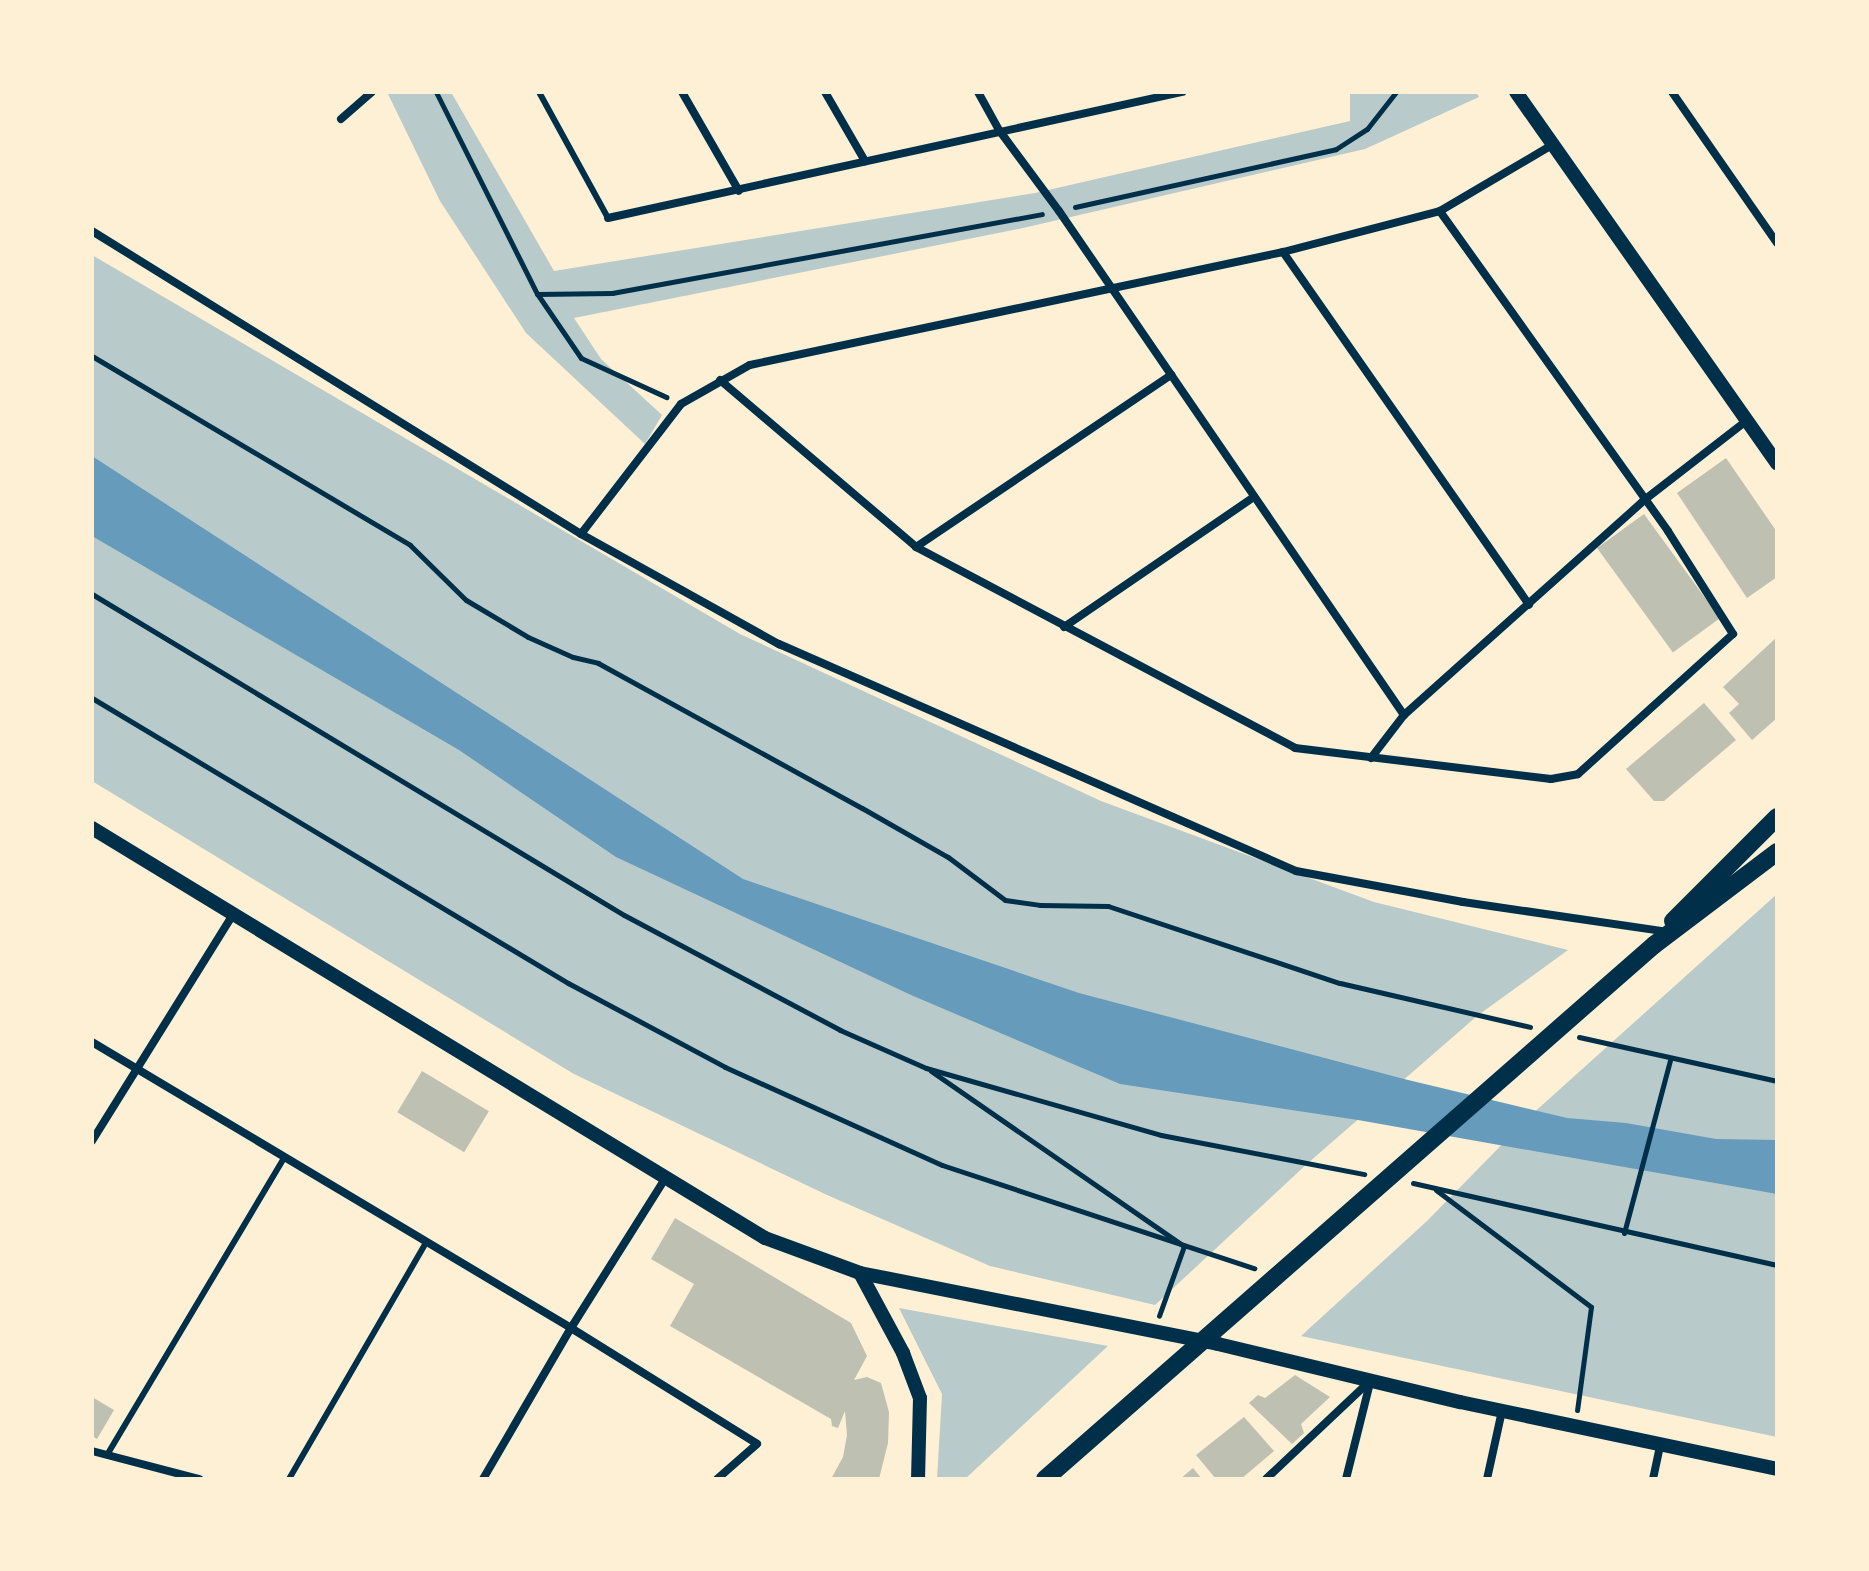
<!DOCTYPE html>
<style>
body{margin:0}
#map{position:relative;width:1869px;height:1571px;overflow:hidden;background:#fdf0d5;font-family:Commissioner,sans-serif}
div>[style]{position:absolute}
.green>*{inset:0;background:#b9caca}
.water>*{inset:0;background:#669bbc}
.building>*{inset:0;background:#bec0b2;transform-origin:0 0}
.path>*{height:5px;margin:-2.5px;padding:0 2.5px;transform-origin:2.5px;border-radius:2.5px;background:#003049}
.service>*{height:6px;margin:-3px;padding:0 3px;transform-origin:3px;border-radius:3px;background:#003049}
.minor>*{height:8px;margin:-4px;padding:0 4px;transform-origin:4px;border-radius:4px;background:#003049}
.tertiary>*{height:14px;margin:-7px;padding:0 7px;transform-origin:7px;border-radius:7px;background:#003049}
.primary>*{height:18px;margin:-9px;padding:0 9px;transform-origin:9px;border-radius:9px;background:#003049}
span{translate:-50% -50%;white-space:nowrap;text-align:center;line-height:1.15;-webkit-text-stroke:8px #fdf0d5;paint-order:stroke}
.frame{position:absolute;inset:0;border:94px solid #fdf0d5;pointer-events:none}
</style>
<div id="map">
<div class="green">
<div style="clip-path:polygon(387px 92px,451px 92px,554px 271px,1035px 193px,1350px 121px,1350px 92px,1476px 92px,1479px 97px,1365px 149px,1023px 228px,574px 318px,601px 359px,662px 415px,645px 444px,526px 333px,440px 201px)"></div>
<div style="clip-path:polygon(92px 255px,740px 634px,1101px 801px,1374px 902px,1568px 950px,1477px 1016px,1308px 1163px,1155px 1305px,990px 1266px,827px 1195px,574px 1074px,92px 781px)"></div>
<div style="clip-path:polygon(1777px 894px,1777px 1437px,1301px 1336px,1427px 1221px,1530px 1116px)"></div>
<div style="clip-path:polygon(899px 1308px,1108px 1346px,965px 1479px,937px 1479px,942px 1394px)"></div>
</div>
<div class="water">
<div style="clip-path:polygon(92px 456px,743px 879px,1079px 993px,1404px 1079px,1567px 1118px,1626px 1123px,1716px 1139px,1777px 1140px,1777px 1194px,1358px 1120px,1120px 1084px,911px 995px,616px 857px,459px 750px,92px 536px)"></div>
</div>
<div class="building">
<div style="clip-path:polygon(1726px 458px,1777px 532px,1777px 577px,1747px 598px,1677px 493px)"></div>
<div style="left:1644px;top:514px;width:129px;height:58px;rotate:54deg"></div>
<div style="clip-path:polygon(1777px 637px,1777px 718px,1752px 740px,1729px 713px,1739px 704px,1723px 687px)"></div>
<div style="clip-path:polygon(1704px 703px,1736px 740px,1664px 801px,1654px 801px,1626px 769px)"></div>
<div style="left:422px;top:1071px;width:78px;height:48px;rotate:31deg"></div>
<div style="clip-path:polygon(675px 1218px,851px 1323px,867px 1356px,854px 1380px,867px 1377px,881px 1383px,889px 1412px,888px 1443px,879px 1479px,831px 1479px,843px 1457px,847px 1435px,845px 1411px,838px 1428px,832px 1426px,831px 1419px,670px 1326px,694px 1284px,651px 1259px)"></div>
<div style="clip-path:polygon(1295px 1375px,1330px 1397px,1301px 1424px,1304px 1433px,1292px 1444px,1249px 1403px,1258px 1395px,1265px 1398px)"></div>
<div style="clip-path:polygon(92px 1397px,114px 1410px,97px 1439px,92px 1436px)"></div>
<div style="clip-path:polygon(1244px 1417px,1274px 1451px,1241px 1479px,1216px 1479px,1196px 1455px)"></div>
<div style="clip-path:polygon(1193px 1468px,1202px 1479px,1180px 1479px)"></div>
</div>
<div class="path">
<div style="left:436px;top:92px;width:226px;rotate:63.4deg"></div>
<div style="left:537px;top:294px;width:75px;rotate:-0.8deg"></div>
<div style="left:612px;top:293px;width:437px;rotate:-10.4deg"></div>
<div style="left:1075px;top:207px;width:267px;rotate:-12.5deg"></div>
<div style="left:1336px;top:149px;width:37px;rotate:-33deg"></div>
<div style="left:1367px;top:129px;width:47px;rotate:-51.9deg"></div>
<div style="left:538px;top:295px;width:76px;rotate:55.7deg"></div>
<div style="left:581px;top:358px;width:94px;rotate:24.6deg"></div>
<div style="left:92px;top:356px;width:370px;rotate:30.7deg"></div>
<div style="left:410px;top:545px;width:78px;rotate:44.5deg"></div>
<div style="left:466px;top:600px;width:72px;rotate:30.8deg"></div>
<div style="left:528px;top:637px;width:49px;rotate:24deg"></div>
<div style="left:573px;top:657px;width:26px;rotate:13deg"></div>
<div style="left:598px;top:663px;width:301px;rotate:28.8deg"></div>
<div style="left:862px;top:808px;width:99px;rotate:29.7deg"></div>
<div style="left:948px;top:857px;width:71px;rotate:37deg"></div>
<div style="left:1005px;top:900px;width:35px;rotate:8deg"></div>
<div style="left:1040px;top:905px;width:68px;rotate:0.8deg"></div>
<div style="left:1108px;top:906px;width:244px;rotate:18.4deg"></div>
<div style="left:1340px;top:983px;width:195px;rotate:13deg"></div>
<div style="left:92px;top:594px;width:621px;rotate:31.11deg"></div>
<div style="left:624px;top:915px;width:245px;rotate:28deg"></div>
<div style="left:840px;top:1030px;width:94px;rotate:23.8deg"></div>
<div style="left:926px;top:1068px;width:244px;rotate:15.9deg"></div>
<div style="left:1161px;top:1135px;width:207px;rotate:10.9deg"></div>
<div style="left:92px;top:698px;width:555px;rotate:30.91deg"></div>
<div style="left:568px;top:983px;width:178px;rotate:28.1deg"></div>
<div style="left:725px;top:1067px;width:238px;rotate:24.3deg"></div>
<div style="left:942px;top:1165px;width:329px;rotate:18.3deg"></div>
<div style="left:1579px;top:1037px;width:203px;rotate:12.5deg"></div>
<div style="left:931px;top:1071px;width:308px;rotate:34.7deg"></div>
<div style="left:1184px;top:1246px;width:74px;rotate:109.7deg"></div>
<div style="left:1413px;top:1183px;width:373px;rotate:12.7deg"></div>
<div style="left:1436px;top:1190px;width:194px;rotate:37deg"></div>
<div style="left:1591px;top:1307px;width:104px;rotate:97.7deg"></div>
<div style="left:1624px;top:1233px;width:179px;rotate:-75.1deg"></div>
</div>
<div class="service">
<div style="left:539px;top:92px;width:144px;rotate:61.3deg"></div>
<div style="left:107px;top:1455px;width:346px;rotate:-59.2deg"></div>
<div style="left:289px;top:1479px;width:273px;rotate:-59.9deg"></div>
</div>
<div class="minor">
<div style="left:682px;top:92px;width:114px;rotate:60.1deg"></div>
<div style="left:825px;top:92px;width:80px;rotate:59.9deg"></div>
<div style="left:978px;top:92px;width:43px;rotate:61.1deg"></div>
<div style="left:999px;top:130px;width:101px;rotate:53.5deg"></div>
<div style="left:1059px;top:211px;width:611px;rotate:55.61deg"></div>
<div style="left:1672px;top:92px;width:184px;rotate:55.2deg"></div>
<div style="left:341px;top:119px;width:41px;rotate:-41.1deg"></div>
<div style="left:608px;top:218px;width:588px;rotate:-12.38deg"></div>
<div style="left:92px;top:231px;width:575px;rotate:31.78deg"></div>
<div style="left:581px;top:534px;width:227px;rotate:29.1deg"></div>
<div style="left:779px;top:644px;width:565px;rotate:23.7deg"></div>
<div style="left:1296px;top:871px;width:170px;rotate:10.5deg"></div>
<div style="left:1463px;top:902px;width:202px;rotate:8.3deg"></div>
<div style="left:1283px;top:252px;width:430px;rotate:55.1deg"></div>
<div style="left:720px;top:380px;width:257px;rotate:40.4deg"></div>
<div style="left:916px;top:547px;width:429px;rotate:27.9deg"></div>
<div style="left:1295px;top:748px;width:258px;rotate:6.9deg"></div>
<div style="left:1551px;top:779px;width:27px;rotate:-10deg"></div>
<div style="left:1578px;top:774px;width:209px;rotate:-42.1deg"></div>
<div style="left:1733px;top:634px;width:122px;rotate:-122.3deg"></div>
<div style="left:1668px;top:531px;width:393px;rotate:-125.5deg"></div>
<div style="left:581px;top:534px;width:164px;rotate:-52.4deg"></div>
<div style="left:681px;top:404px;width:79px;rotate:-29.5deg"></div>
<div style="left:750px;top:365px;width:545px;rotate:-11.97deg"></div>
<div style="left:1283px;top:252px;width:162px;rotate:-14.6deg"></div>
<div style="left:1440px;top:211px;width:130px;rotate:-30.5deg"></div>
<div style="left:916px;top:547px;width:308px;rotate:-34deg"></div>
<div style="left:1064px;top:627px;width:230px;rotate:-34.4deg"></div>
<div style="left:1371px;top:758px;width:54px;rotate:-52.5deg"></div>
<div style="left:1404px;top:715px;width:321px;rotate:-41.8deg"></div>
<div style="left:1643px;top:501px;width:130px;rotate:-37.8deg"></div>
<div style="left:92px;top:1042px;width:558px;rotate:30.84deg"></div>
<div style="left:571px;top:1328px;width:219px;rotate:31.9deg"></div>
<div style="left:757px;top:1444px;width:53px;rotate:138.8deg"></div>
<div style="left:92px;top:1141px;width:269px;rotate:-58.1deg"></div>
<div style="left:92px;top:1451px;width:111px;rotate:14.7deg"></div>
<div style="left:483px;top:1479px;width:175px;rotate:-59.8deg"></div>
<div style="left:571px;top:1328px;width:176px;rotate:-57.8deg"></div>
<div style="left:1266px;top:1479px;width:143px;rotate:-43.3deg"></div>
<div style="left:1346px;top:1479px;width:99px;rotate:-76deg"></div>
<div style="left:1487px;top:1479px;width:70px;rotate:-77.6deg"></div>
<div style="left:1653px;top:1479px;width:35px;rotate:-78deg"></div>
</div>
<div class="tertiary">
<div style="left:1516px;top:92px;width:454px;rotate:54.9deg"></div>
<div style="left:92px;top:828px;width:788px;rotate:31.35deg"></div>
<div style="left:765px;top:1238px;width:101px;rotate:20.2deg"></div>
<div style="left:860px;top:1273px;width:365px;rotate:11.2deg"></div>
<div style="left:1218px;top:1344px;width:249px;rotate:13.5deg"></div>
<div style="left:1460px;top:1402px;width:324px;rotate:11.9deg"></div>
<div style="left:860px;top:1273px;width:91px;rotate:61.7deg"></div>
<div style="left:903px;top:1353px;width:48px;rotate:69.3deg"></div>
<div style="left:920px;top:1398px;width:81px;rotate:91.4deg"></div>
</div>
<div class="primary">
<div style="left:1673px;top:921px;width:147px;rotate:-45deg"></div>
<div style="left:1045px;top:1479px;width:810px;rotate:-41.25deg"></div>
<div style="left:1654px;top:945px;width:154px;rotate:-37.1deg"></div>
</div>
<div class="frame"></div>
</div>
